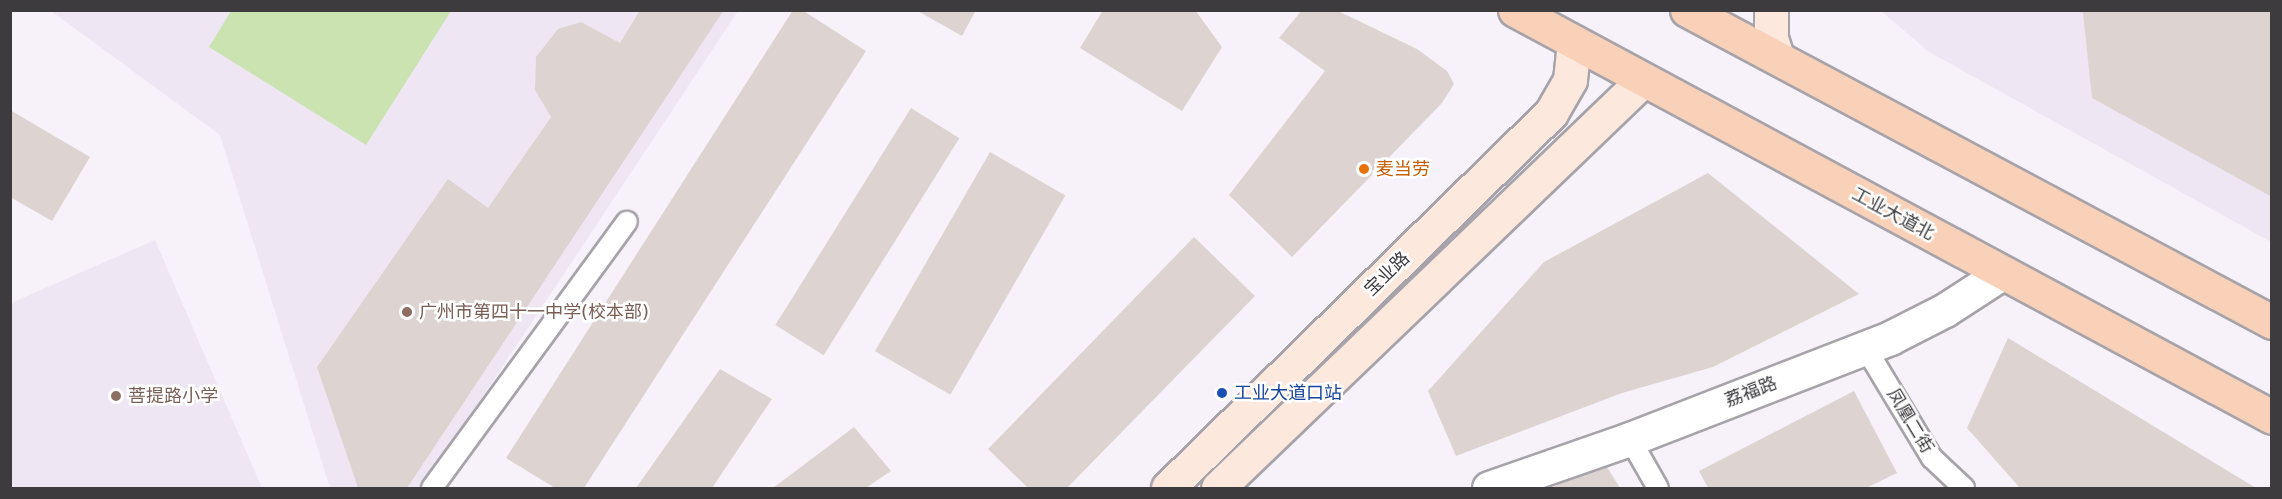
<!DOCTYPE html>
<meta charset="utf-8">
<style>
body{margin:0}
#map{position:relative;width:2282px;height:499px;overflow:hidden;background:#f7f2f9;font-family:"DejaVu Sans","Noto Sans SC",sans-serif}
div>[style]{position:absolute}
.built>*{inset:0;background:#efe6f3}
.green>*{inset:0;background:#cae3b1}
.building>*{inset:0;background:#ddd4d1;transform-origin:0 0}
.roads{filter:drop-shadow(2px 0 #a7a3aa) drop-shadow(-2px 0 #a7a3aa) drop-shadow(0 2px #a7a3aa) drop-shadow(0 -2px #a7a3aa)}
.lane>*{height:20px;margin:-10px;padding:0 10px;transform-origin:10px;border-radius:10px;background:#fff}
.street>*{height:33px;margin:-16.5px;padding:0 16.5px;transform-origin:16.5px;border-radius:16.5px;background:#fff}
.secondary>*{height:33px;margin:-16.5px;padding:0 16.5px;transform-origin:16.5px;border-radius:16.5px;background:#fce8dc}
.primary>*{height:33px;margin:-16.5px;padding:0 16.5px;transform-origin:16.5px;border-radius:16.5px;background:#f8d1b8}
.dots>*{width:16px;height:16px;translate:-50% -50%;box-sizing:border-box;border:3px solid #fff;border-radius:50%}
span{translate:-50% -50%;white-space:nowrap;text-align:center;line-height:1.15;-webkit-text-stroke:5px #fff;paint-order:stroke}
.food-label{font-size:18px;color:#c56008}
.left{translate:0 -50%;text-align:left}
.street-label{font-size:18px;color:#3d3b3e}
.education-label{font-size:18px;color:#785e54}
.transit-label{font-size:18px;color:#164399}
.frame{position:absolute;inset:0;border:12px solid #3d3b3e;pointer-events:none}
</style>
<div id="map">
<div class="built">
<div style="clip-path:polygon(51px 11px,738px 11px,422px 488px,330px 488px,220px 135px)"></div>
<div style="clip-path:polygon(1881px 11px,2271px 11px,2271px 242px,1929px 52px)"></div>
<div style="clip-path:polygon(155px 240px,262px 488px,11px 488px,11px 303px)"></div>
</div>
<div class="green">
<div style="clip-path:polygon(231px 11px,231px 10px,451px 11px,366px 145px,209px 47px)"></div>
</div>
<div class="building">
<div style="clip-path:polygon(640px 10px,724px 10px,407px 488px,358px 488px,317px 367px,448px 179px,488px 208px,551px 117px,535px 90px,536px 57px,558px 29px,581px 22px,620px 43px)"></div>
<div style="clip-path:polygon(793px 10px,802px 10px,866px 51px,584px 488px,555px 488px,506px 458px)"></div>
<div style="clip-path:polygon(916px 10px,976px 10px,962px 36px)"></div>
<div style="clip-path:polygon(1103px 10px,1195px 10px,1222px 47px,1182px 111px,1080px 48px)"></div>
<div style="clip-path:polygon(1302px 10px,1336px 10px,1417px 49px,1447px 71px,1454px 84px,1442px 103px,1292px 257px,1229px 195px,1325px 71px,1279px 38px)"></div>
<div style="clip-path:polygon(2079px 10px,2272px 10px,2272px 197px,2092px 98px,2083px 13px)"></div>
<div style="left:911px;top:108px;width:57px;height:256px;rotate:32deg"></div>
<div style="clip-path:polygon(10px 110px,90px 157px,52px 221px,10px 197px)"></div>
<div style="left:990px;top:152px;width:87px;height:230px;rotate:30deg"></div>
<div style="clip-path:polygon(1708px 173px,1859px 294px,1713px 367px,1622px 393px,1456px 456px,1428px 391px,1544px 262px)"></div>
<div style="clip-path:polygon(1194px 237px,1255px 296px,1067px 488px,1028px 488px,988px 449px)"></div>
<div style="clip-path:polygon(2008px 338px,2256px 488px,2020px 488px,1967px 428px)"></div>
<div style="clip-path:polygon(720px 369px,772px 399px,712px 488px,636px 488px)"></div>
<div style="clip-path:polygon(1854px 391px,1897px 473px,1866px 488px,1708px 488px,1699px 471px)"></div>
<div style="clip-path:polygon(854px 427px,891px 471px,866px 488px,773px 488px)"></div>
<div style="clip-path:polygon(1604px 462px,1620px 488px,1552px 488px)"></div>
</div>
<div class="roads">
<div class="lane">
<div style="left:1865px;top:347px;width:130px;rotate:58.9deg"></div>
<div style="left:1932px;top:458px;width:44px;rotate:43.2deg"></div>
<div style="left:1630px;top:439px;width:56px;rotate:60.3deg"></div>
<div style="left:432px;top:488px;width:330px;rotate:-53.8deg"></div>
</div>
<div class="street">
<div style="left:1489px;top:488px;width:149px;rotate:-19.2deg"></div>
<div style="left:1630px;top:439px;width:279px;rotate:-21.2deg"></div>
<div style="left:1890px;top:338px;width:62px;rotate:-27deg"></div>
<div style="left:1945px;top:310px;width:68px;rotate:-33deg"></div>
</div>
<div class="secondary">
<div style="left:1771px;top:10px;width:28px;rotate:90deg"></div>
<div style="left:1771px;top:38px;width:20px;rotate:72deg"></div>
<div style="left:1168px;top:488px;width:536px;rotate:-44.4deg"></div>
<div style="left:1551px;top:113px;width:38px;rotate:-60deg"></div>
<div style="left:1570px;top:80px;width:38px;rotate:-84deg"></div>
<div style="left:1218px;top:488px;width:589px;rotate:-43.83deg"></div>
</div>
<div class="primary">
<div style="left:1515px;top:10px;width:859px;rotate:28.26deg"></div>
<div style="left:1687px;top:10px;width:663px;rotate:28.07deg"></div>
</div>
</div>
<div class="dots">
<div style="left:1364px;top:169px;background:#e8710a"></div>
<div style="left:407px;top:312px;background:#8d6e63"></div>
<div style="left:1222px;top:393px;background:#1a4fb4"></div>
<div style="left:116px;top:396px;background:#8d6e63"></div>
</div>
<div class="food-label">
<span class="left" style="left:1376px;top:169px">麦当劳</span>
</div>
<div class="street-label">
<span style="left:1893px;top:214px;rotate:28deg">工业大道北</span>
<span style="left:1387px;top:274px;rotate:-44deg">宝业路</span>
<span style="left:1751px;top:392px;rotate:-21deg">荔福路</span>
<span style="left:1910px;top:421px;rotate:59deg">凤凰二街</span>
</div>
<div class="education-label">
<span class="left" style="left:419px;top:312px">广州市第四十一中学(校本部)</span>
<span class="left" style="left:128px;top:396px">菩提路小学</span>
</div>
<div class="transit-label">
<span class="left" style="left:1234px;top:393px">工业大道口站</span>
</div>
<div class="frame"></div>
</div>
